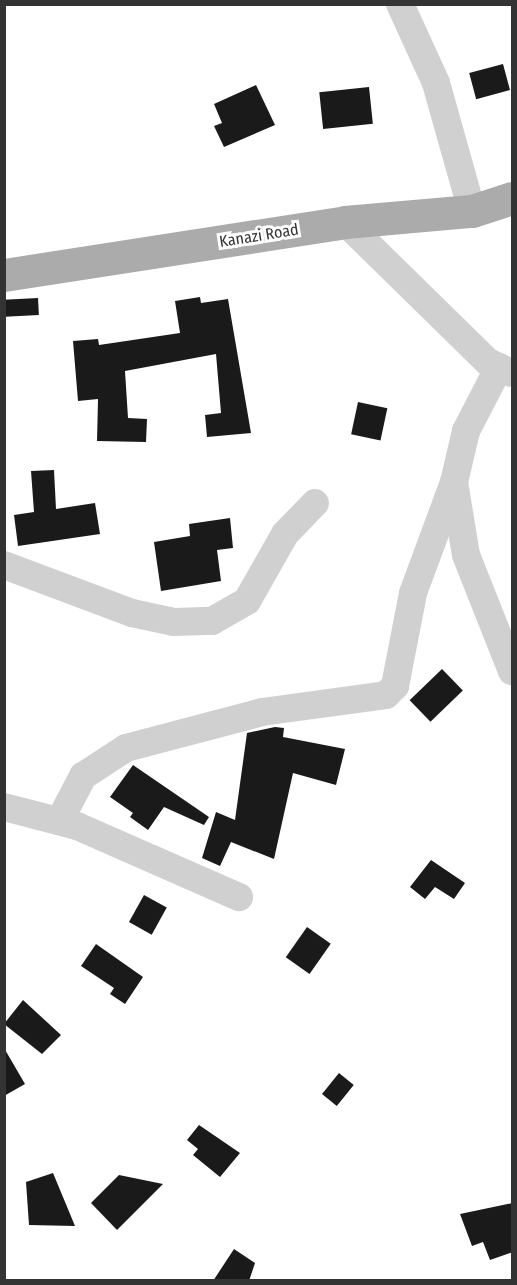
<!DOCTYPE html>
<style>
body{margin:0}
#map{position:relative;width:517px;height:1285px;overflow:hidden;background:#fff;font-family:"Fira Sans Condensed",sans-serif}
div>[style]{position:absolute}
.building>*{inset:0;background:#1a1a1a;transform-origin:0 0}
.minor>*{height:28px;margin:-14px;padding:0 14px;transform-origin:14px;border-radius:14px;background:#d0d0d0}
.major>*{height:33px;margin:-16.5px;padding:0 16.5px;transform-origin:16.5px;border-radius:16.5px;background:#ababab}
span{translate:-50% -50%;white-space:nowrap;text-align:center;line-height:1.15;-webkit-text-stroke:6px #fff;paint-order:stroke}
.street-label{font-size:16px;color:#333}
.frame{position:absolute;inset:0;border:6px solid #333;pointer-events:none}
</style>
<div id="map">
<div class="building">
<div style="left:503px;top:64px;width:27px;height:35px;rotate:75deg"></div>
<div style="clip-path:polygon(256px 85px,275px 125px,224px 147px,214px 126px,222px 123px,214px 104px)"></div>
<div style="left:369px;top:87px;width:37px;height:50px;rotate:84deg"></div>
<div style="clip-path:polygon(200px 297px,201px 303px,228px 299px,251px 433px,207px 437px,205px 415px,221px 413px,216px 354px,125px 371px,128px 418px,147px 419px,146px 442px,97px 441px,98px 399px,78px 401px,73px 341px,98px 339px,99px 345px,180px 333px,175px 301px)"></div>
<div style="left:38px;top:298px;width:17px;height:34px;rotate:87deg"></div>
<div style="left:358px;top:402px;width:30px;height:33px;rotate:12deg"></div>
<div style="clip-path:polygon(54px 470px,56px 509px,95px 503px,100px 534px,18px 546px,14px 515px,34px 512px,31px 471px)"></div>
<div style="clip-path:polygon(230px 518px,233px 548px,217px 550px,221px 581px,161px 591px,154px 542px,190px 536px,189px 524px)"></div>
<div style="left:442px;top:669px;width:30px;height:45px;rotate:46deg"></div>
<div style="clip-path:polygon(275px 727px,284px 728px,283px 737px,345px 749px,336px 785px,293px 773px,274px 859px,231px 842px,220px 866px,202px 858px,216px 812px,235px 820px,247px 733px)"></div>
<div style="clip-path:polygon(133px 765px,209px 817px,204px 825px,164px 807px,148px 830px,130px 817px,133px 813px,110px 797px)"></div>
<div style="clip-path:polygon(431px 860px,465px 883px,454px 899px,435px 887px,425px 899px,410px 887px)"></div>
<div style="left:144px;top:895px;width:26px;height:31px;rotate:29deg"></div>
<div style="left:307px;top:927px;width:29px;height:37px;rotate:35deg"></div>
<div style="clip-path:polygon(96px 944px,143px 977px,125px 1004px,110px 994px,114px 988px,81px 966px)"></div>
<div style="clip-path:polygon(23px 1000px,61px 1035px,42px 1054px,4px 1024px)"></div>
<div style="clip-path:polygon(4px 1048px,25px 1084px,4px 1096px)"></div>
<div style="left:339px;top:1073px;width:19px;height:27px;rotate:39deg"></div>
<div style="clip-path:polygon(199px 1125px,240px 1153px,220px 1177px,193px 1155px,198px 1149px,187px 1140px)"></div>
<div style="clip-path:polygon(53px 1173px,75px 1226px,29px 1225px,26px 1182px)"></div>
<div style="clip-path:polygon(119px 1175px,163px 1184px,117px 1230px,91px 1203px)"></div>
<div style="clip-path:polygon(513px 1203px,513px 1252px,490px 1260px,483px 1242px,472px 1246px,460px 1214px)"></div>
<div style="clip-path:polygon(234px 1249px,255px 1263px,249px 1281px,213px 1281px)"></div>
</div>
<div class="minor">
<div style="left:400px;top:4px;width:87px;rotate:65.5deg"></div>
<div style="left:436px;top:83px;width:133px;rotate:74.3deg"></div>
<div style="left:345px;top:222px;width:200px;rotate:44.4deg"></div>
<div style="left:488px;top:362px;width:26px;rotate:25deg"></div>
<div style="left:499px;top:367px;width:72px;rotate:117.3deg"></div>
<div style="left:466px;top:431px;width:52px;rotate:103.2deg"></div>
<div style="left:454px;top:482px;width:74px;rotate:80.7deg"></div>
<div style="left:466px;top:555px;width:125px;rotate:68.4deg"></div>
<div style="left:4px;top:565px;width:137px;rotate:20.6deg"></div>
<div style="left:132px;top:613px;width:43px;rotate:12.1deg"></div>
<div style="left:174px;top:622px;width:38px;rotate:-2deg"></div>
<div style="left:212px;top:621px;width:40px;rotate:-29.7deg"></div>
<div style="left:247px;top:601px;width:77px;rotate:-60.4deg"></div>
<div style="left:285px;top:534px;width:43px;rotate:-45.9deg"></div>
<div style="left:4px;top:807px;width:75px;rotate:14.6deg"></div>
<div style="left:77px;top:826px;width:177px;rotate:23.7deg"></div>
<div style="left:60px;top:820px;width:50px;rotate:-62.4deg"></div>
<div style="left:83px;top:776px;width:51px;rotate:-33.1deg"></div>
<div style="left:126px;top:748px;width:141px;rotate:-14.8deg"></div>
<div style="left:262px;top:712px;width:125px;rotate:-7.8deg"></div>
<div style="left:386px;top:695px;width:13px;rotate:-45deg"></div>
<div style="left:395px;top:686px;width:95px;rotate:-79deg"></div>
<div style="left:413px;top:593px;width:118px;rotate:-69.7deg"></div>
</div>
<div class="major">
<div style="left:4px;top:275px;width:345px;rotate:-8.8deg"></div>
<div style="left:345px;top:222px;width:127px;rotate:-5deg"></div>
<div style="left:472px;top:211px;width:42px;rotate:-18deg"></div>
</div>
<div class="street-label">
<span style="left:259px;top:236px;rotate:-9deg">Kanazi Road</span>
</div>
<div class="frame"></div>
</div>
